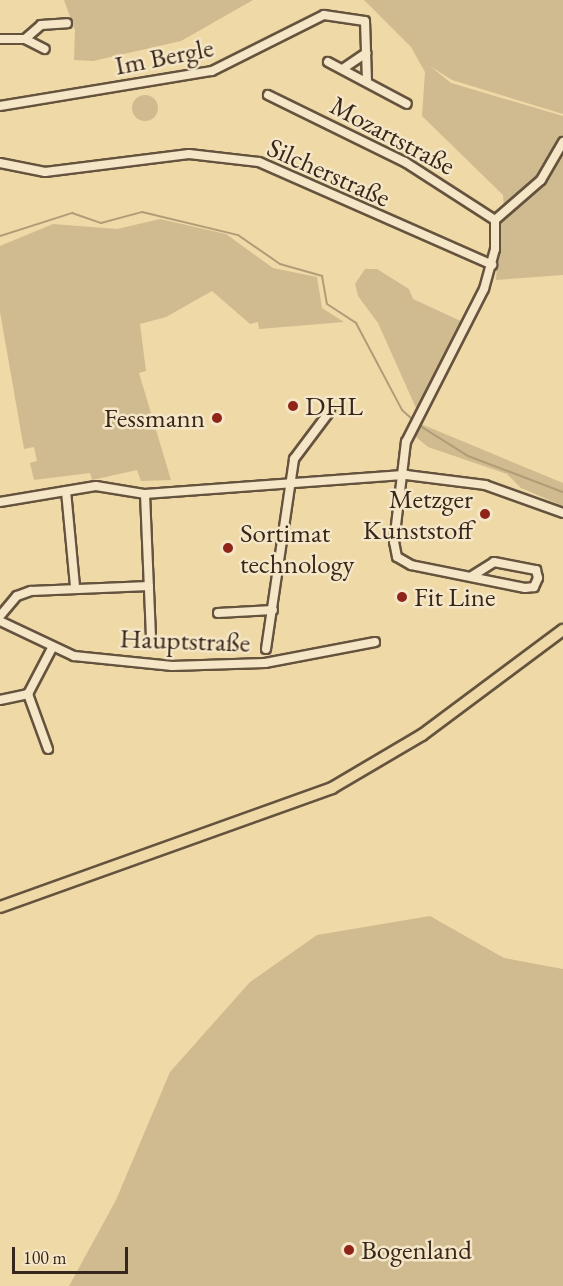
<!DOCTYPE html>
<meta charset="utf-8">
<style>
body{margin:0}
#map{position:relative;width:563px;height:1286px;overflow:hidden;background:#eed9a7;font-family:"EB Garamond",serif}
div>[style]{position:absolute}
.green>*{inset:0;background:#cfbb8f}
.round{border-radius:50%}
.stream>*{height:2px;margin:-1px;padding:0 1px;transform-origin:1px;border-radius:1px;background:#b09c77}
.roads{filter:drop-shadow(2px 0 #65533e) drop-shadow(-2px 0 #65533e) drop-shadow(0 2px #65533e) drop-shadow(0 -2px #65533e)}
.minor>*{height:8px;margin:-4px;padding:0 4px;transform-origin:4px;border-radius:4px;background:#f4e6c6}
.major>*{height:10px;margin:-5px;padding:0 5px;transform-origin:5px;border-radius:5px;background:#eed9a7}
.dots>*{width:16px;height:16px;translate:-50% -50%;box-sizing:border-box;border:3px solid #f4e6c6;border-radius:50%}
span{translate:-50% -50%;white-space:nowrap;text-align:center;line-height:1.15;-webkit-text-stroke:5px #f4e6c6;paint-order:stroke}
.street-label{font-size:27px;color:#37261b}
.poi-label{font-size:27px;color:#37261b}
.left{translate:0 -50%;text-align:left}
.right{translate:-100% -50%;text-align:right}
.scale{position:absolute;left:12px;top:1247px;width:116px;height:27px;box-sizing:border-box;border:3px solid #37261b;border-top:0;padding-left:8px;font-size:18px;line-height:21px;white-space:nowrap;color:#37261b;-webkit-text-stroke:4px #f4e6c6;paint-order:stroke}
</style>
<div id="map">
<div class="green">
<div style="clip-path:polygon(64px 0,253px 0,181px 41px,93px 61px,74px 60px,75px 30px)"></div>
<div style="clip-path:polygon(364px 0,563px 0,563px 114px,452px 80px,430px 66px,451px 83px,563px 116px,563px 140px,550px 167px,504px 208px,503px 195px,422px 116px,425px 72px,411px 47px)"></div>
<div class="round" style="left:132px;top:95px;width:26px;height:26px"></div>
<div style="clip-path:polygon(563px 154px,563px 275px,496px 280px,500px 219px,529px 196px)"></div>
<div style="clip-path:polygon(160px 219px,226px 234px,273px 268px,317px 277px,322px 308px,344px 322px,259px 329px,258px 322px,250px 324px,212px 291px,166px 317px,140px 324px,146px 371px,139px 373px,171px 480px,141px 481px,137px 470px,92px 480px,90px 473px,34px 480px,30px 463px,37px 461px,34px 447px,24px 449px,0 312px,0 246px,53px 224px,117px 229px)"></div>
<div style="clip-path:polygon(365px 269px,377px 269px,409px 289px,413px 299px,465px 323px,416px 408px,378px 323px,358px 296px,355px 284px)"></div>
<div style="clip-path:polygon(421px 424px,563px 483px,563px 506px,521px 488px,507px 474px,428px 447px,416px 437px)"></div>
<div style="clip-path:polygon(430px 916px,504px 958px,563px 969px,563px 1286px,69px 1286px,116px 1200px,170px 1072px,250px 982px,317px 935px)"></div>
</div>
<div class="stream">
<div style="left:0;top:236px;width:76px;rotate:-17.7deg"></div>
<div style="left:72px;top:213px;width:31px;rotate:19deg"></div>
<div style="left:101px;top:223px;width:42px;rotate:-15deg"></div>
<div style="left:142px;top:212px;width:99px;rotate:13.5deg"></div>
<div style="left:238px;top:235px;width:51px;rotate:34.6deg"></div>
<div style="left:280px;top:264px;width:44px;rotate:15.9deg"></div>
<div style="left:322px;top:276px;width:28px;rotate:80deg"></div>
<div style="left:327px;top:304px;width:35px;rotate:33deg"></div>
<div style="left:356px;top:323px;width:98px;rotate:62.1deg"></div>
<div style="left:402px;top:410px;width:15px;rotate:42deg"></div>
<div style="left:417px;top:424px;width:60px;rotate:32.1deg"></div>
<div style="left:468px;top:456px;width:102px;rotate:20.8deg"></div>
</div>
<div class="roads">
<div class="minor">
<div style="left:0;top:39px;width:25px"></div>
<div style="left:25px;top:39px;width:22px;rotate:27deg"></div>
<div style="left:25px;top:39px;width:21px;rotate:-41deg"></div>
<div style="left:41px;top:25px;width:26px;rotate:-4deg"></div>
<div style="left:328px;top:62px;width:89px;rotate:28deg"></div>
<div style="left:344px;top:68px;width:27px;rotate:-34deg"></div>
<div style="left:268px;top:95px;width:153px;rotate:26.1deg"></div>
<div style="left:405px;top:162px;width:107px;rotate:32.8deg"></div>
<div style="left:0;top:106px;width:215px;rotate:-9.4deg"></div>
<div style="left:212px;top:71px;width:125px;rotate:-26.6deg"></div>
<div style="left:324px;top:15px;width:41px;rotate:8.3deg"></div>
<div style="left:365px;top:21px;width:59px;rotate:88.1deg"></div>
<div style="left:0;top:163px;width:46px;rotate:11.3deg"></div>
<div style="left:45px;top:172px;width:145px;rotate:-7.1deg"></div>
<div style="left:189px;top:154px;width:70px;rotate:6.5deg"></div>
<div style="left:259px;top:162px;width:255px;rotate:23.8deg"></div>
<div style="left:495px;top:220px;width:61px;rotate:-41deg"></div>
<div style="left:541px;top:180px;width:44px;rotate:-59.9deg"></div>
<div style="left:66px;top:491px;width:95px;rotate:84.6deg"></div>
<div style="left:145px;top:494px;width:142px;rotate:87.6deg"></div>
<div style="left:0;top:502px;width:97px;rotate:-9.5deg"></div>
<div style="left:96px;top:486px;width:50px;rotate:9.3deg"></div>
<div style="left:145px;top:494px;width:262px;rotate:-4.2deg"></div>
<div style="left:406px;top:475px;width:80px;rotate:7.2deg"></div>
<div style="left:485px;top:485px;width:83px;rotate:19.7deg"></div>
<div style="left:472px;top:576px;width:26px;rotate:-32deg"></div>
<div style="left:494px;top:562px;width:43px;rotate:10.8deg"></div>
<div style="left:536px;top:570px;width:8px;rotate:76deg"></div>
<div style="left:538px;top:578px;width:10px;rotate:114deg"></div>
<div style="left:534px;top:587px;width:9px;rotate:174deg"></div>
<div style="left:525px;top:588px;width:116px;rotate:-168.6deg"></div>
<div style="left:411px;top:565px;width:16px;rotate:-150deg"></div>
<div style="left:397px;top:557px;width:15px;rotate:-101deg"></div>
<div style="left:394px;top:542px;width:101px;rotate:-83.2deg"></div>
<div style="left:406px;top:442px;width:172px;rotate:-63deg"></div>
<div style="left:484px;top:289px;width:41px;rotate:-74.6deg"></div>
<div style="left:495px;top:249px;width:29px;rotate:-90deg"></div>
<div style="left:218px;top:613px;width:55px;rotate:-3.1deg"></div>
<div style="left:0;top:616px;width:26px;rotate:-50deg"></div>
<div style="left:17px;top:596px;width:15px;rotate:-20deg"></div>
<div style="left:31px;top:591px;width:118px;rotate:-2.4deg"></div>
<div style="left:0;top:621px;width:82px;rotate:25.3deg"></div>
<div style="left:74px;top:656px;width:99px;rotate:5.8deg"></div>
<div style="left:172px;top:666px;width:93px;rotate:-1.8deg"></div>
<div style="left:265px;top:663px;width:112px;rotate:-10.8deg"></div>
<div style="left:266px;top:649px;width:192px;rotate:-81.6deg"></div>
<div style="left:294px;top:459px;width:60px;rotate:-53.1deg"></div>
<div style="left:0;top:700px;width:29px;rotate:-12deg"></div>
<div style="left:48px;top:749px;width:59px;rotate:-110deg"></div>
<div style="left:28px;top:694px;width:52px;rotate:-62.4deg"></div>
</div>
<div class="major">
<div style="left:0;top:907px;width:353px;rotate:-19.7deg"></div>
<div style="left:332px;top:788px;width:104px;rotate:-30.5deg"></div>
<div style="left:422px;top:735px;width:176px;rotate:-36.7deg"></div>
</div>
</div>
<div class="dots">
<div style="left:293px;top:406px;background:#8f2418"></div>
<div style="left:217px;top:418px;background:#8f2418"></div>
<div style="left:485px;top:514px;background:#8f2418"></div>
<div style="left:228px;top:548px;background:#8f2418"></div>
<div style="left:402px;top:597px;background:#8f2418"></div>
<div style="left:349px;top:1250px;background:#8f2418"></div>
</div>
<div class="street-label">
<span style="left:164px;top:56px;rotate:-11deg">Im Bergle</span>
<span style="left:393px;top:135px;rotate:28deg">Mozartstraße</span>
<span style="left:329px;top:172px;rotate:24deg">Silcherstraße</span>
<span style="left:185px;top:640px;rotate:2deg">Hauptstraße</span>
</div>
<div class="poi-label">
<span class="left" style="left:305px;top:406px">DHL</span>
<span class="right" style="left:205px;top:418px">Fessmann</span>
<span class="right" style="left:473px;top:514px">Metzger<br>Kunststoff</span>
<span class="left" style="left:240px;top:548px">Sortimat<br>technology</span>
<span class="left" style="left:414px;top:597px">Fit Line</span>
<span class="left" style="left:361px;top:1250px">Bogenland</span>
</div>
<div class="scale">100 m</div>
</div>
